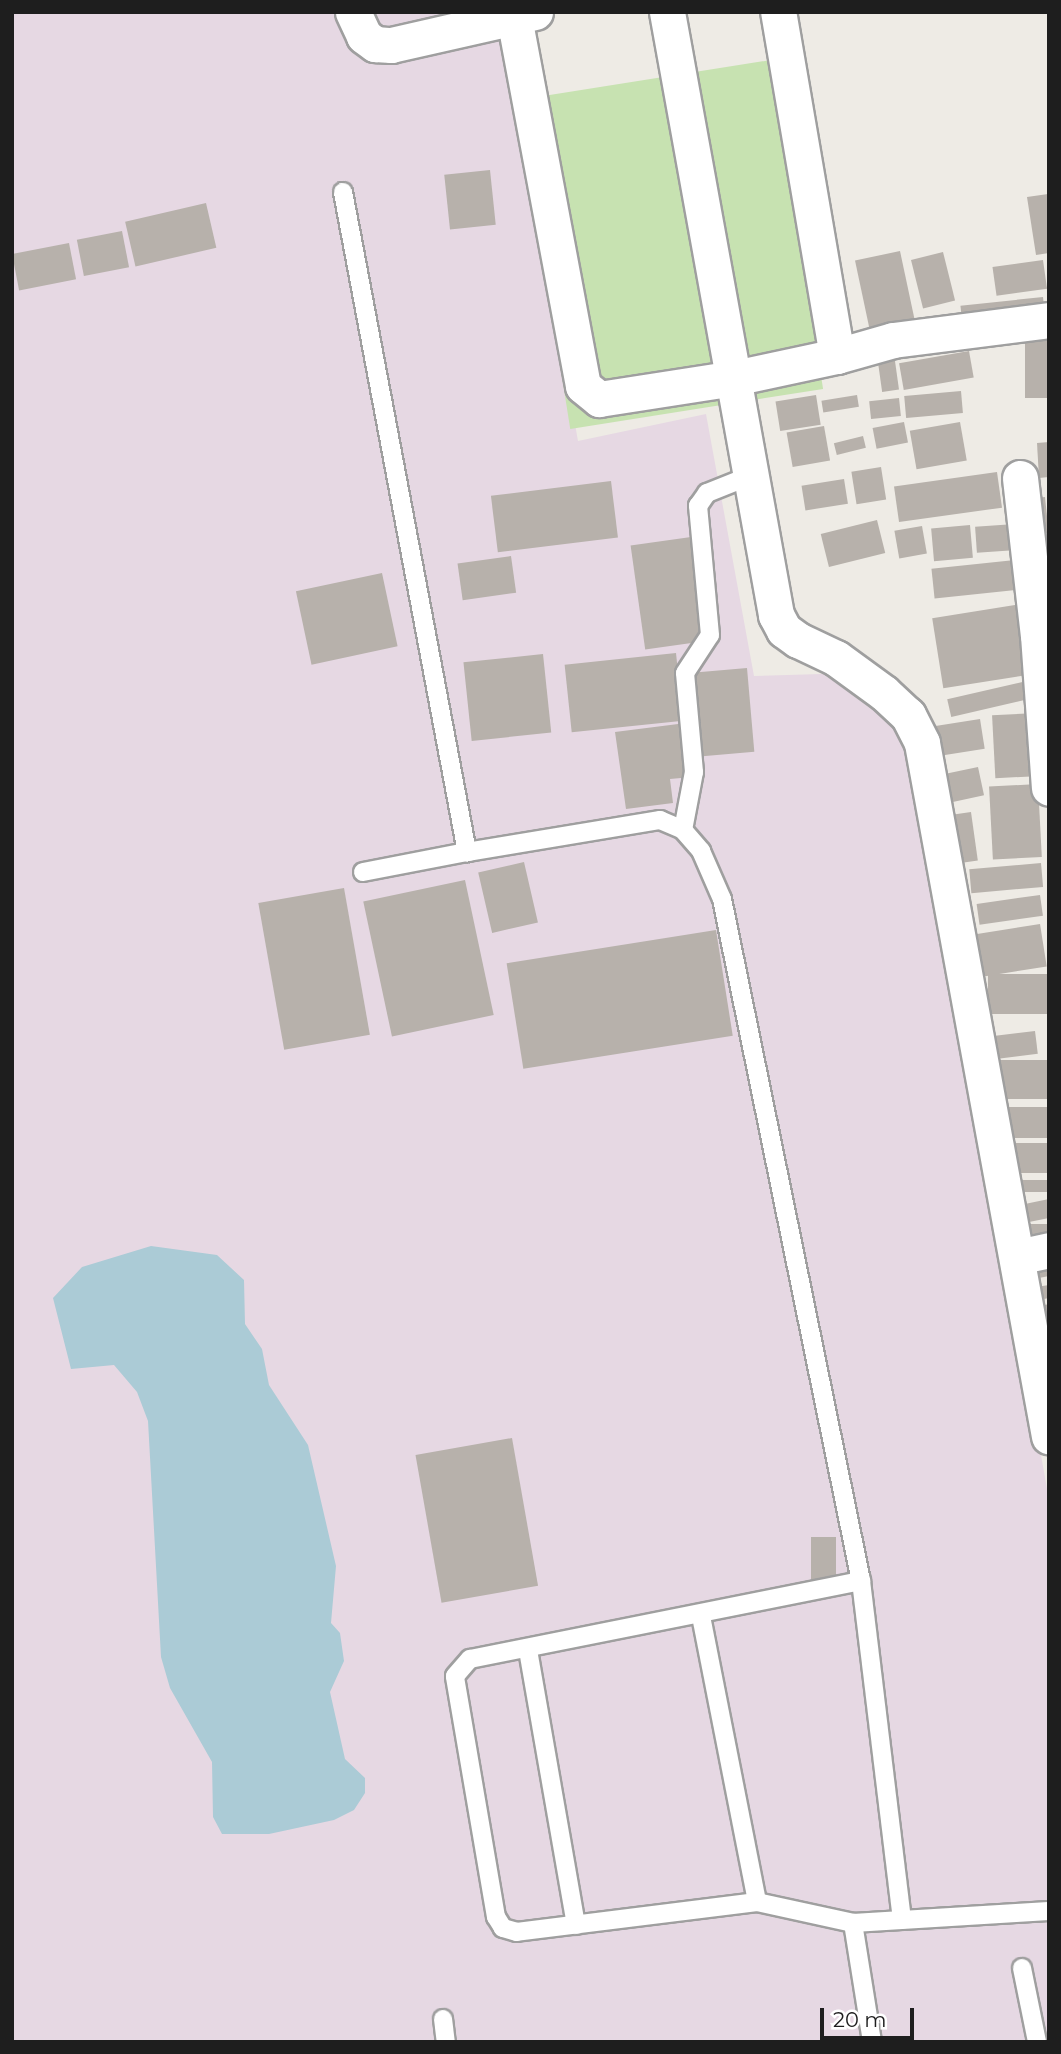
<!DOCTYPE html>
<style>
body{margin:0}
#map{position:relative;width:1061px;height:2054px;overflow:hidden;background:#eeebe5;font-family:Montserrat,sans-serif}
div>[style]{position:absolute}
.industrial>*{inset:0;background:#e6d8e3}
.grass>*{inset:0;background:#c7e2b1;transform-origin:0 0}
.water>*{inset:0;background:#abcbd6}
.building>*{inset:0;background:#b7b1ab;transform-origin:0 0}
.roads{filter:drop-shadow(2px 0 #9f9f9f) drop-shadow(-2px 0 #9f9f9f) drop-shadow(0 2px #9f9f9f) drop-shadow(0 -2px #9f9f9f)}
.service>*{height:18px;margin:-9px;padding:0 9px;transform-origin:9px;border-radius:9px;background:#fff}
.minor>*{height:35px;margin:-17.5px;padding:0 17.5px;transform-origin:17.5px;border-radius:17.5px;background:#fff}
span{translate:-50% -50%;white-space:nowrap;text-align:center;line-height:1.15;-webkit-text-stroke:5px #fff;paint-order:stroke}
.frame{position:absolute;inset:0;border:14px solid #1e1e1e;pointer-events:none}
.scale{position:absolute;left:820px;top:2008px;width:94px;height:32px;box-sizing:border-box;border:4px solid #1e1e1e;border-top:0;padding-left:9px;font-size:21px;line-height:24px;white-space:nowrap;color:#1e1e1e;-webkit-text-stroke:5px #fff;paint-order:stroke}
</style>
<div id="map">
<div class="industrial">
<div style="clip-path:polygon(12px 12px,502px 12px,578px 441px,706px 414px,754px 676px,855px 673px,915px 748px,1049px 1500px,1049px 2042px,12px 2042px)"></div>
</div>
<div class="grass">
<div style="left:771px;top:60px;width:333px;height:256px;rotate:81deg"></div>
</div>
<div class="water">
<div style="clip-path:polygon(151px 1246px,217px 1255px,244px 1280px,245px 1324px,262px 1349px,269px 1385px,308px 1445px,336px 1566px,331px 1623px,340px 1633px,344px 1661px,330px 1692px,345px 1759px,365px 1778px,365px 1793px,354px 1810px,334px 1820px,269px 1834px,222px 1834px,213px 1817px,212px 1762px,170px 1688px,161px 1657px,148px 1421px,137px 1392px,114px 1365px,71px 1369px,53px 1298px,82px 1267px)"></div>
</div>
<div class="building">
<div style="left:490px;top:170px;width:55px;height:46px;rotate:84deg"></div>
<div style="clip-path:polygon(1048px 194px,1049px 253px,1036px 255px,1027px 197px)"></div>
<div style="left:206px;top:203px;width:46px;height:83px;rotate:77deg"></div>
<div style="left:122px;top:231px;width:37px;height:46px;rotate:79deg"></div>
<div style="left:69px;top:243px;width:37px;height:58px;rotate:79deg"></div>
<div style="left:900px;top:251px;width:75px;height:46px;rotate:78deg"></div>
<div style="left:943px;top:252px;width:50px;height:33px;rotate:76deg"></div>
<div style="left:1043px;top:260px;width:29px;height:51px;rotate:82deg"></div>
<div style="left:1043px;top:297px;width:18px;height:83px;rotate:84deg"></div>
<div style="left:1049px;top:328px;width:70px;height:24px;rotate:90deg"></div>
<div style="left:893px;top:347px;width:43px;height:17px;rotate:82deg"></div>
<div style="left:969px;top:351px;width:27px;height:71px;rotate:80deg"></div>
<div style="left:961px;top:391px;width:22px;height:57px;rotate:85deg"></div>
<div style="left:816px;top:395px;width:30px;height:41px;rotate:81deg"></div>
<div style="left:857px;top:395px;width:12px;height:36px;rotate:81deg"></div>
<div style="left:899px;top:398px;width:18px;height:30px;rotate:84deg"></div>
<div style="left:904px;top:422px;width:21px;height:32px;rotate:79deg"></div>
<div style="left:960px;top:422px;width:39px;height:51px;rotate:80deg"></div>
<div style="left:824px;top:426px;width:35px;height:38px;rotate:80deg"></div>
<div style="left:863px;top:436px;width:12px;height:30px;rotate:76deg"></div>
<div style="clip-path:polygon(1049px 442px,1049px 477px,1039px 478px,1037px 443px)"></div>
<div style="left:881px;top:467px;width:33px;height:30px;rotate:81deg"></div>
<div style="left:997px;top:472px;width:36px;height:104px;rotate:82deg"></div>
<div style="left:844px;top:479px;width:25px;height:43px;rotate:81deg"></div>
<div style="left:611px;top:481px;width:57px;height:121px;rotate:83deg"></div>
<div style="left:1045px;top:497px;width:36px;height:21px;rotate:84deg"></div>
<div style="left:877px;top:520px;width:34px;height:58px;rotate:76deg"></div>
<div style="left:1015px;top:524px;width:26px;height:40px;rotate:86deg"></div>
<div style="left:970px;top:525px;width:33px;height:39px;rotate:85deg"></div>
<div style="left:922px;top:526px;width:28px;height:28px;rotate:80deg"></div>
<div style="left:691px;top:537px;width:105px;height:61px;rotate:82deg"></div>
<div style="left:511px;top:556px;width:37px;height:54px;rotate:82deg"></div>
<div style="left:1015px;top:560px;width:30px;height:84px;rotate:84deg"></div>
<div style="left:382px;top:573px;width:75px;height:88px;rotate:78deg"></div>
<div style="left:1028px;top:603px;width:71px;height:97px;rotate:81deg"></div>
<div style="left:676px;top:653px;width:68px;height:112px;rotate:84deg"></div>
<div style="left:543px;top:654px;width:79px;height:80px;rotate:84deg"></div>
<div style="left:747px;top:668px;width:84px;height:52px;rotate:85deg"></div>
<div style="left:1031px;top:680px;width:18px;height:86px;rotate:77deg"></div>
<div style="left:1037px;top:713px;width:63px;height:45px;rotate:87deg"></div>
<div style="left:980px;top:719px;width:30px;height:45px;rotate:81deg"></div>
<div style="clip-path:polygon(686px 723px,692px 777px,670px 779px,673px 803px,626px 809px,615px 732px)"></div>
<div style="left:978px;top:767px;width:29px;height:39px;rotate:78deg"></div>
<div style="left:1038px;top:784px;width:73px;height:49px;rotate:87deg"></div>
<div style="left:971px;top:812px;width:49px;height:28px;rotate:82deg"></div>
<div style="left:524px;top:862px;width:62px;height:47px;rotate:77deg"></div>
<div style="left:1041px;top:863px;width:24px;height:72px;rotate:85deg"></div>
<div style="left:465px;top:880px;width:138px;height:104px;rotate:78deg"></div>
<div style="left:344px;top:888px;width:149px;height:87px;rotate:80deg"></div>
<div style="left:1040px;top:895px;width:21px;height:64px;rotate:82deg"></div>
<div style="left:1040px;top:924px;width:43px;height:70px;rotate:81deg"></div>
<div style="left:716px;top:930px;width:107px;height:212px;rotate:81deg"></div>
<div style="left:1049px;top:974px;width:40px;height:61px;rotate:90deg"></div>
<div style="left:1035px;top:1031px;width:23px;height:48px;rotate:83deg"></div>
<div style="left:1049px;top:1060px;width:39px;height:55px;rotate:90deg"></div>
<div style="left:1049px;top:1107px;width:31px;height:46px;rotate:90deg"></div>
<div style="left:1049px;top:1143px;width:30px;height:42px;rotate:90deg"></div>
<div style="left:1049px;top:1180px;width:12px;height:39px;rotate:90deg"></div>
<div style="clip-path:polygon(1049px 1199px,1049px 1218px,1024px 1223px,1020px 1205px)"></div>
<div style="left:1049px;top:1224px;width:16px;height:32px;rotate:90deg"></div>
<div style="clip-path:polygon(1049px 1253px,1049px 1276px,1034px 1279px,1030px 1256px)"></div>
<div style="clip-path:polygon(1049px 1285px,1049px 1298px,1039px 1300px,1036px 1287px)"></div>
<div style="clip-path:polygon(1049px 1304px,1049px 1336px,1034px 1339px,1027px 1309px)"></div>
<div style="left:512px;top:1438px;width:150px;height:98px;rotate:80deg"></div>
<div style="left:811px;top:1537px;width:25px;height:43px"></div>
</div>
<div class="roads">
<div class="service">
<div style="left:343px;top:192px;width:672px;rotate:79.36deg"></div>
<div style="left:467px;top:852px;width:196px;rotate:-9.4deg"></div>
<div style="left:660px;top:820px;width:25px;rotate:23deg"></div>
<div style="left:683px;top:830px;width:28px;rotate:49deg"></div>
<div style="left:701px;top:851px;width:52px;rotate:66.4deg"></div>
<div style="left:722px;top:899px;width:696px;rotate:78.48deg"></div>
<div style="left:861px;top:1581px;width:341px;rotate:83.1deg"></div>
<div style="left:683px;top:830px;width:59px;rotate:-79.3deg"></div>
<div style="left:694px;top:772px;width:99px;rotate:-95.2deg"></div>
<div style="left:685px;top:673px;width:45px;rotate:-56.7deg"></div>
<div style="left:710px;top:635px;width:130px;rotate:-95.3deg"></div>
<div style="left:698px;top:506px;width:16px;rotate:-55deg"></div>
<div style="left:707px;top:493px;width:48px;rotate:-21.8deg"></div>
<div style="left:363px;top:872px;width:106px;rotate:-10.9deg"></div>
<div style="left:701px;top:1616px;width:291px;rotate:78.9deg"></div>
<div style="left:757px;top:1902px;width:98px;rotate:12.3deg"></div>
<div style="left:853px;top:1923px;width:196px;rotate:-3.5deg"></div>
<div style="left:528px;top:1650px;width:279px;rotate:80.1deg"></div>
<div style="left:757px;top:1902px;width:242px;rotate:172.9deg"></div>
<div style="left:517px;top:1932px;width:15px;rotate:-164deg"></div>
<div style="left:503px;top:1928px;width:13px;rotate:-122deg"></div>
<div style="left:496px;top:1917px;width:244px;rotate:-99.7deg"></div>
<div style="left:455px;top:1676px;width:23px;rotate:-49deg"></div>
<div style="left:470px;top:1659px;width:399px;rotate:-11.3deg"></div>
<div style="left:853px;top:1923px;width:121px;rotate:80.9deg"></div>
<div style="left:1022px;top:1968px;width:76px;rotate:78.5deg"></div>
<div style="left:443px;top:2019px;width:23px;rotate:83deg"></div>
</div>
<div class="minor">
<div style="left:353px;top:12px;width:26px;rotate:65deg"></div>
<div style="left:364px;top:36px;width:14px;rotate:36deg"></div>
<div style="left:375px;top:44px;width:16px;rotate:4deg"></div>
<div style="left:391px;top:45px;width:126px;rotate:-12.8deg"></div>
<div style="left:535px;top:12px;width:22px;rotate:167deg"></div>
<div style="left:514px;top:17px;width:375px;rotate:79.4deg"></div>
<div style="left:583px;top:386px;width:21px;rotate:39deg"></div>
<div style="left:599px;top:399px;width:137px;rotate:-8.8deg"></div>
<div style="left:734px;top:378px;width:105px;rotate:-12.1deg"></div>
<div style="left:837px;top:356px;width:349px;rotate:-99.7deg"></div>
<div style="left:667px;top:12px;width:613px;rotate:79.75deg"></div>
<div style="left:776px;top:615px;width:17px;rotate:62deg"></div>
<div style="left:784px;top:630px;width:17px;rotate:36deg"></div>
<div style="left:798px;top:640px;width:42px;rotate:25.3deg"></div>
<div style="left:836px;top:658px;width:59px;rotate:36.1deg"></div>
<div style="left:884px;top:693px;width:33px;rotate:43deg"></div>
<div style="left:908px;top:715px;width:31px;rotate:63deg"></div>
<div style="left:922px;top:743px;width:705px;rotate:79.62deg"></div>
<div style="left:837px;top:356px;width:58px;rotate:-15.9deg"></div>
<div style="left:893px;top:340px;width:157px;rotate:-7.3deg"></div>
<div style="left:1020px;top:478px;width:158px;rotate:83.5deg"></div>
<div style="left:1038px;top:635px;width:153px;rotate:85.9deg"></div>
<div style="left:1017px;top:1257px;width:33px;rotate:-12deg"></div>
</div>
</div>
<div class="frame"></div>
<div class="scale">20 m</div>
</div>
